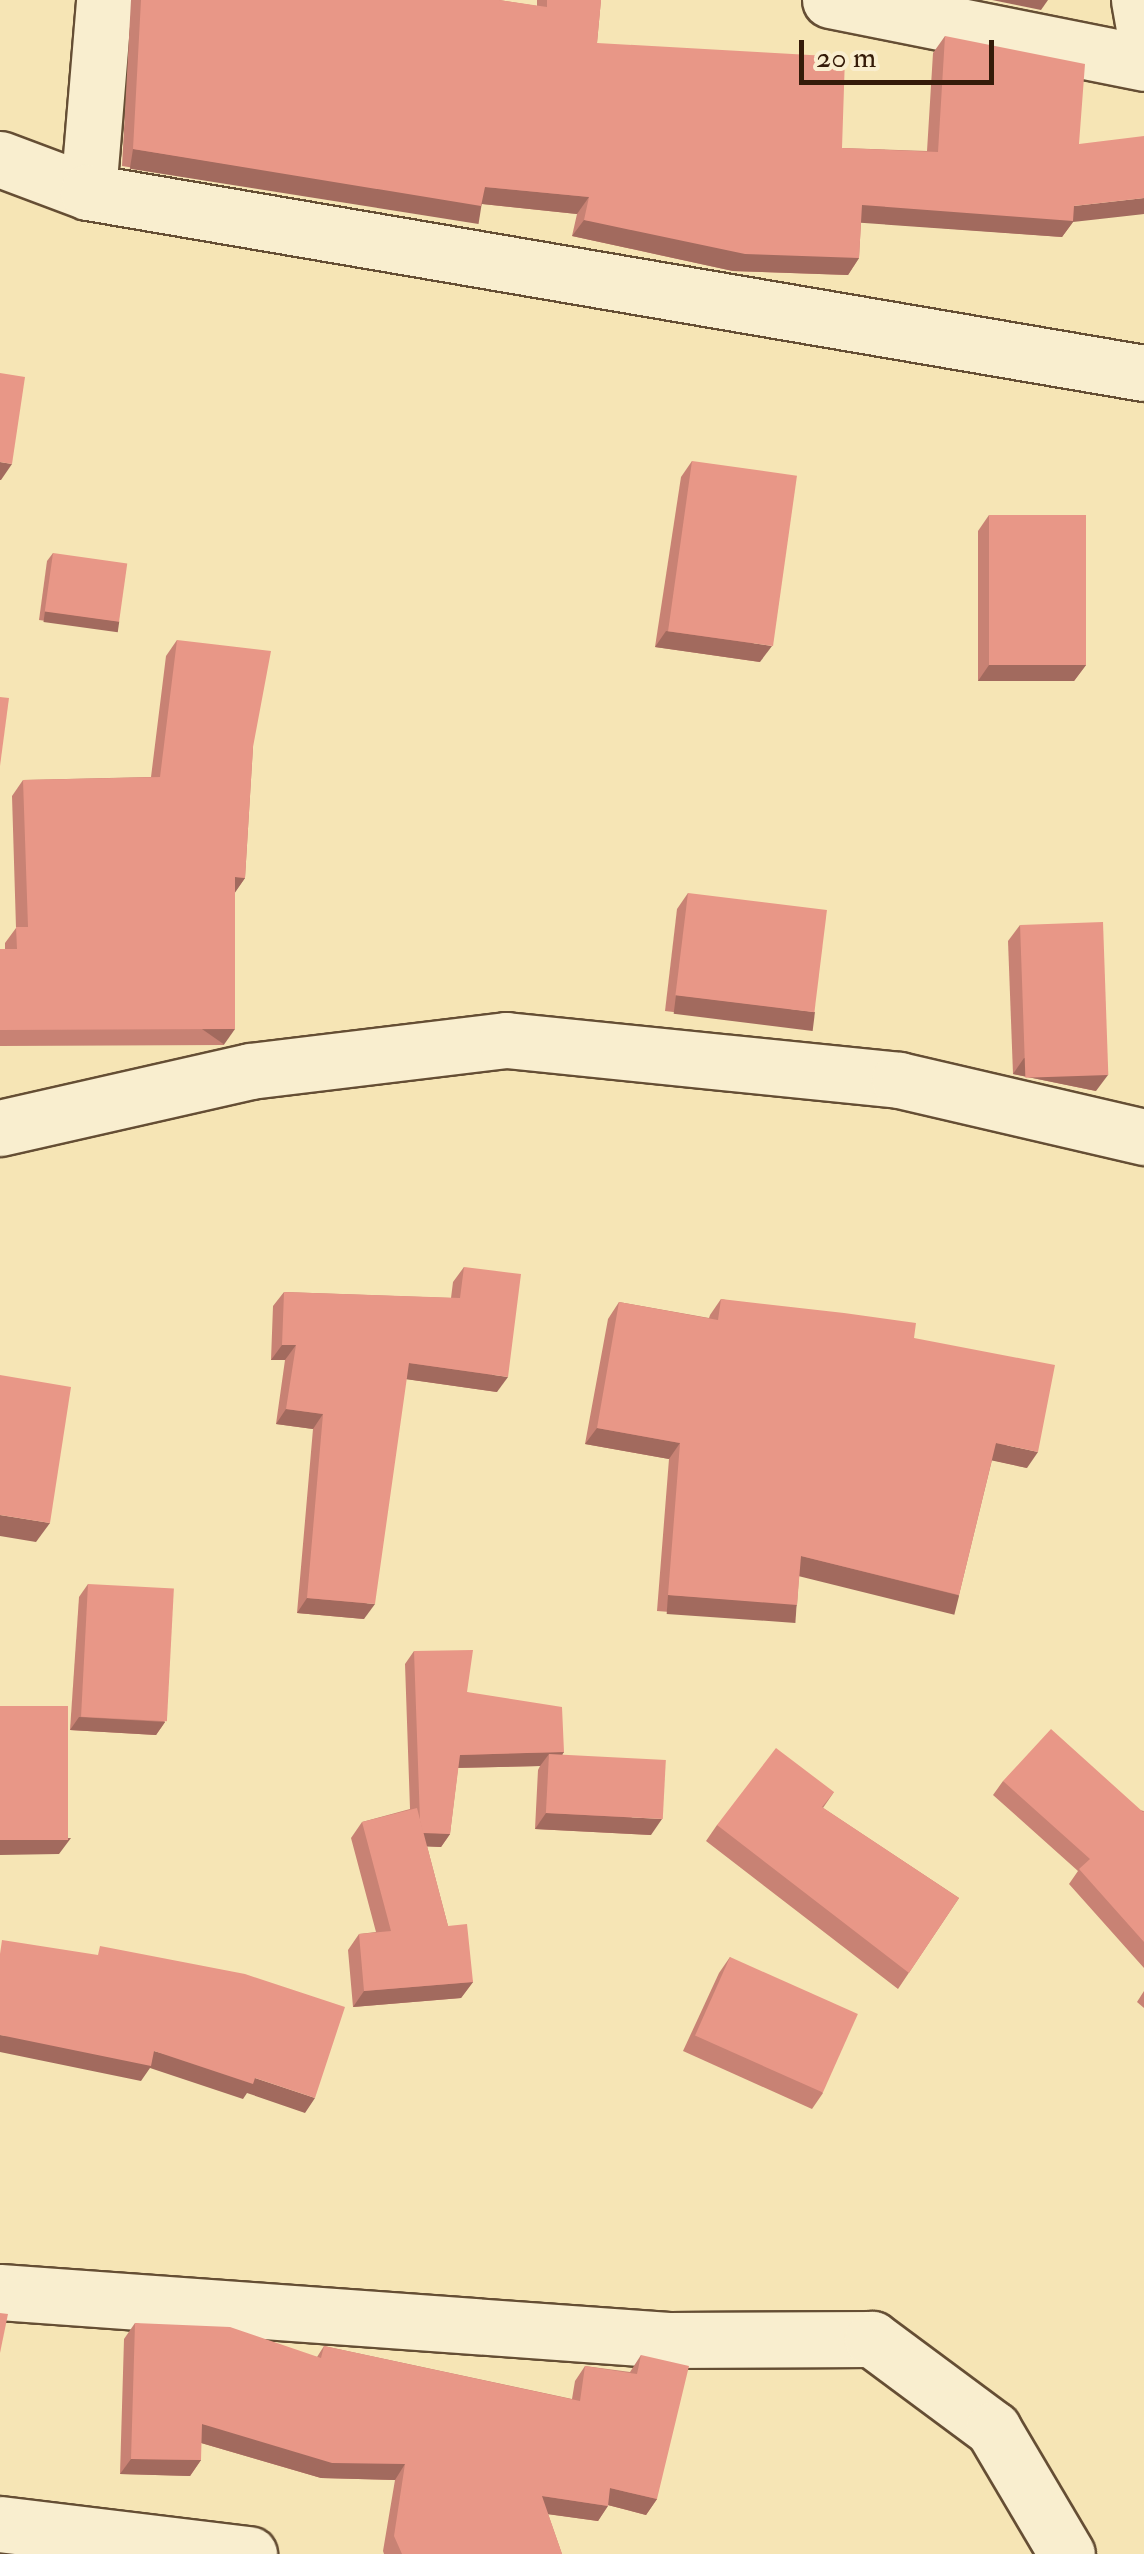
<!DOCTYPE html>
<style>
body{margin:0}
#map{position:relative;width:1144px;height:2554px;overflow:hidden;background:#f6e5b5;font-family:"IM FELL Double Pica",serif}
div>[style]{position:absolute}
.roads{filter:drop-shadow(2px 0 #654e34) drop-shadow(-2px 0 #654e34) drop-shadow(0 2px #654e34) drop-shadow(0 -2px #654e34)}
.minor>*{height:55px;margin:-27.5px;padding:0 27.5px;transform-origin:27.5px;border-radius:27.5px;background:#f9eecf}
.wall>*{inset:0;background:#c88274}
.shaded-wall>*{inset:0;background:#a26a5e;transform-origin:0 0}
.building>*{inset:0;background:#e89787;transform-origin:0 0}
span{translate:-50% -50%;white-space:nowrap;text-align:center;line-height:1.15;-webkit-text-stroke:9px #f9eecf;paint-order:stroke}
.scale{position:absolute;left:799px;top:40px;width:195px;height:45px;box-sizing:border-box;border:5px solid #351b09;border-top:0;padding-left:12px;font-size:30px;line-height:35px;white-space:nowrap;color:#351b09;-webkit-text-stroke:8px #f9eecf;paint-order:stroke}
</style>
<div id="map">
<div class="roads">
<div class="minor">
<div style="left:830px;top:0;width:320px;rotate:11.3deg"></div>
<div style="left:1139px;top:0;width:29px;rotate:80deg"></div>
<div style="left:0;top:159px;width:94px;rotate:20.6deg"></div>
<div style="left:88px;top:192px;width:193px;rotate:-85.2deg"></div>
<div style="left:88px;top:192px;width:1071px;rotate:9.73deg"></div>
<div style="left:0;top:1128px;width:256px;rotate:-12.8deg"></div>
<div style="left:250px;top:1071px;width:258px;rotate:-6.9deg"></div>
<div style="left:506px;top:1040px;width:395px;rotate:5.8deg"></div>
<div style="left:899px;top:1080px;width:252px;rotate:13.1deg"></div>
<div style="left:0;top:2292px;width:670px;rotate:4.11deg"></div>
<div style="left:668px;top:2340px;width:204px;rotate:-0.3deg"></div>
<div style="left:872px;top:2339px;width:151px;rotate:36.6deg"></div>
<div style="left:993px;top:2429px;width:145px;rotate:59.4deg"></div>
<div style="left:0;top:2524px;width:251px;rotate:6.9deg"></div>
</div>
</div>
<div class="wall">
<div style="clip-path:polygon(131px 0,499px 0,537px 6px,537px 0,601px 0,597px 43px,842px 148px,927px 151px,933px 53px,945px 36px,1073px 222px,1062px 237px,861px 222px,859px 258px,848px 275px,733px 271px,572px 236px,577px 214px,482px 204px,470px 222px,122px 166px)"></div>
<div style="clip-path:polygon(692px 461px,760px 662px,655px 647px,681px 477px)"></div>
<div style="clip-path:polygon(989px 515px,1086px 665px,1074px 681px,978px 681px,978px 531px)"></div>
<div style="clip-path:polygon(53px 553px,119px 621px,113px 630px,39px 620px,47px 561px)"></div>
<div style="clip-path:polygon(177px 640px,253px 747px,245px 878px,235px 892px,224px 1045px,0 1046px,0 949px,5px 949px,5px 943px,16px 928px,12px 796px,23px 780px,151px 777px,166px 656px)"></div>
<div style="clip-path:polygon(688px 893px,804px 1028px,665px 1011px,677px 909px)"></div>
<div style="clip-path:polygon(1020px 925px,1096px 1091px,1013px 1074px,1008px 941px)"></div>
<div style="clip-path:polygon(464px 1267px,497px 1392px,406px 1379px,364px 1619px,297px 1613px,313px 1429px,276px 1424px,285px 1360px,271px 1360px,273px 1306px,284px 1292px,451px 1298px,453px 1282px)"></div>
<div style="clip-path:polygon(721px 1299px,914px 1338px,1027px 1468px,992px 1460px,959px 1595px,948px 1611px,799px 1575px,797px 1605px,786px 1621px,657px 1611px,669px 1459px,585px 1444px,608px 1319px,619px 1302px,709px 1318px,710px 1315px)"></div>
<div style="clip-path:polygon(88px 1584px,165px 1722px,156px 1735px,70px 1730px,79px 1597px)"></div>
<div style="clip-path:polygon(414px 1651px,467px 1692px,564px 1752px,562px 1754px,651px 1835px,535px 1829px,538px 1770px,540px 1766px,458px 1768px,450px 1834px,441px 1847px,427px 1846px,448px 1926px,473px 1982px,461px 1998px,353px 2007px,348px 1950px,359px 1934px,376px 1932px,351px 1838px,362px 1822px,410px 1809px,405px 1664px)"></div>
<div style="clip-path:polygon(1003px 1781px,1144px 1811px,1144px 1968px,1069px 1884px,1078px 1871px,993px 1795px)"></div>
<div style="clip-path:polygon(834px 1792px,823px 1808px,959px 1898px,898px 1989px,706px 1841px,717px 1825px)"></div>
<div style="clip-path:polygon(730px 1957px,823px 2093px,812px 2109px,683px 2051px,719px 1973px)"></div>
<div style="clip-path:polygon(1144px 1991px,1144px 2008px,1137px 2002px)"></div>
<div style="clip-path:polygon(135px 2323px,317px 2357px,324px 2346px,572px 2399px,575px 2381px,585px 2366px,630px 2372px,641px 2355px,657px 2499px,646px 2515px,608px 2505px,598px 2521px,548px 2514px,562px 2554px,384px 2554px,383px 2551px,395px 2480px,321px 2478px,201px 2443px,201px 2460px,190px 2476px,120px 2474px,124px 2339px)"></div>
</div>
<div class="shaded-wall">
<div style="clip-path:polygon(992px 0,1048px 0,1041px 10px)"></div>
<div style="left:133px;top:149px;width:353px;height:20px;rotate:9deg"></div>
<div style="clip-path:polygon(485px 187px,589px 197px,577px 214px,473px 203px)"></div>
<div style="clip-path:polygon(1144px 198px,1144px 214px,1073px 222px,1062px 237px,850px 222px,862px 205px,1074px 206px)"></div>
<div style="clip-path:polygon(584px 220px,859px 258px,848px 275px,733px 271px,572px 236px)"></div>
<div style="clip-path:polygon(0 462px,12px 464px,1px 480px,0 480px)"></div>
<div style="left:45px;top:611px;width:75px;height:11px;rotate:8deg"></div>
<div style="clip-path:polygon(666px 631px,772px 646px,760px 662px,655px 647px)"></div>
<div style="clip-path:polygon(989px 665px,1086px 665px,1074px 681px,978px 681px)"></div>
<div style="clip-path:polygon(235px 877px,245px 878px,234px 894px)"></div>
<div style="left:676px;top:995px;width:140px;height:19px;rotate:7deg"></div>
<div style="left:235px;top:1029px;width:19px;height:235px;rotate:125deg"></div>
<div style="clip-path:polygon(1024px 1058px,1108px 1075px,1096px 1091px,1013px 1074px)"></div>
<div style="clip-path:polygon(282px 1345px,296px 1345px,285px 1360px,271px 1360px)"></div>
<div style="clip-path:polygon(409px 1363px,508px 1377px,497px 1392px,398px 1378px)"></div>
<div style="clip-path:polygon(286px 1409px,323px 1414px,313px 1429px,276px 1424px)"></div>
<div style="clip-path:polygon(597px 1428px,680px 1443px,669px 1459px,585px 1444px)"></div>
<div style="clip-path:polygon(996px 1443px,1038px 1452px,1027px 1468px,985px 1459px)"></div>
<div style="clip-path:polygon(0 1515px,50px 1523px,36px 1542px,0 1536px)"></div>
<div style="left:801px;top:1556px;width:163px;height:20px;rotate:14deg"></div>
<div style="left:668px;top:1595px;width:129px;height:19px;rotate:4deg"></div>
<div style="clip-path:polygon(307px 1598px,375px 1604px,364px 1619px,297px 1613px)"></div>
<div style="clip-path:polygon(79px 1717px,165px 1722px,156px 1735px,70px 1730px)"></div>
<div style="clip-path:polygon(564px 1752px,555px 1765px,549px 1754px,540px 1766px,450px 1768px,460px 1755px)"></div>
<div style="clip-path:polygon(546px 1813px,662px 1819px,651px 1835px,535px 1829px)"></div>
<div style="clip-path:polygon(421px 1832px,450px 1834px,441px 1847px,412px 1846px)"></div>
<div style="clip-path:polygon(71px 1838px,59px 1854px,0 1855px,0 1840px)"></div>
<div style="clip-path:polygon(473px 1982px,461px 1998px,353px 2007px,364px 1991px)"></div>
<div style="clip-path:polygon(0 2035px,154px 2051px,255px 2078px,315px 2098px,305px 2113px,247px 2093px,243px 2099px,150px 2068px,141px 2081px,0 2052px)"></div>
<div style="clip-path:polygon(202px 2424px,405px 2464px,395px 2480px,321px 2478px,191px 2440px)"></div>
<div style="clip-path:polygon(131px 2459px,201px 2460px,190px 2476px,120px 2474px)"></div>
<div style="clip-path:polygon(610px 2488px,657px 2499px,646px 2515px,600px 2503px)"></div>
<div style="clip-path:polygon(542px 2496px,608px 2506px,598px 2521px,532px 2512px)"></div>
</div>
<div class="building">
<div style="clip-path:polygon(141px 0,499px 0,547px 7px,547px 0,601px 0,597px 43px,845px 57px,842px 148px,938px 152px,945px 36px,1085px 64px,1079px 144px,1144px 136px,1144px 198px,1074px 206px,1073px 221px,862px 205px,859px 258px,745px 254px,584px 220px,589px 197px,485px 187px,481px 206px,133px 149px)"></div>
<div style="clip-path:polygon(0 373px,25px 377px,12px 464px,0 462px)"></div>
<div style="left:692px;top:461px;width:106px;height:172px;rotate:8deg"></div>
<div style="left:989px;top:515px;width:97px;height:150px"></div>
<div style="left:53px;top:553px;width:75px;height:59px;rotate:8deg"></div>
<div style="clip-path:polygon(177px 640px,271px 651px,253px 747px,245px 878px,235px 877px,235px 1029px,0 1030px,0 949px,17px 949px,16px 927px,28px 927px,23px 780px,160px 777px)"></div>
<div style="clip-path:polygon(0 697px,9px 698px,0 766px)"></div>
<div style="left:688px;top:893px;width:140px;height:103px;rotate:7deg"></div>
<div style="left:1103px;top:922px;width:153px;height:83px;rotate:88deg"></div>
<div style="clip-path:polygon(464px 1267px,521px 1274px,508px 1377px,409px 1363px,375px 1604px,307px 1598px,323px 1414px,286px 1409px,296px 1345px,282px 1345px,284px 1292px,460px 1298px)"></div>
<div style="clip-path:polygon(721px 1299px,844px 1313px,916px 1323px,914px 1338px,1055px 1365px,1038px 1452px,996px 1443px,959px 1595px,801px 1556px,797px 1605px,668px 1595px,680px 1443px,597px 1428px,619px 1302px,718px 1320px)"></div>
<div style="clip-path:polygon(0 1375px,71px 1387px,50px 1523px,0 1515px)"></div>
<div style="left:88px;top:1584px;width:86px;height:133px;rotate:3deg"></div>
<div style="clip-path:polygon(473px 1650px,467px 1692px,562px 1707px,564px 1752px,460px 1755px,450px 1834px,423px 1833px,420px 1821px,414px 1651px)"></div>
<div style="left:0;top:1706px;width:68px;height:134px"></div>
<div style="clip-path:polygon(1051px 1729px,1143px 1812px,1144px 1811px,1144px 1942px,1079px 1869px,1090px 1859px,1003px 1781px)"></div>
<div style="clip-path:polygon(776px 1748px,834px 1792px,822px 1807px,959px 1898px,909px 1973px,717px 1825px)"></div>
<div style="left:549px;top:1754px;width:117px;height:59px;rotate:3deg"></div>
<div style="clip-path:polygon(417px 1808px,448px 1926px,467px 1924px,473px 1982px,364px 1991px,359px 1934px,391px 1931px,362px 1822px)"></div>
<div style="clip-path:polygon(2px 1940px,98px 1955px,100px 1946px,245px 1974px,345px 2007px,315px 2098px,255px 2078px,253px 2084px,154px 2051px,151px 2066px,0 2035px,0 1954px)"></div>
<div style="left:730px;top:1957px;width:140px;height:86px;rotate:24deg"></div>
<div style="clip-path:polygon(0 2313px,8px 2314px,0 2353px)"></div>
<div style="clip-path:polygon(135px 2323px,230px 2327px,321px 2358px,324px 2346px,580px 2401px,585px 2366px,637px 2374px,641px 2355px,689px 2366px,657px 2499px,610px 2488px,608px 2506px,542px 2496px,562px 2554px,402px 2554px,394px 2536px,405px 2464px,332px 2463px,202px 2424px,201px 2460px,131px 2459px)"></div>
</div>
<div class="scale">20 m</div>
</div>
